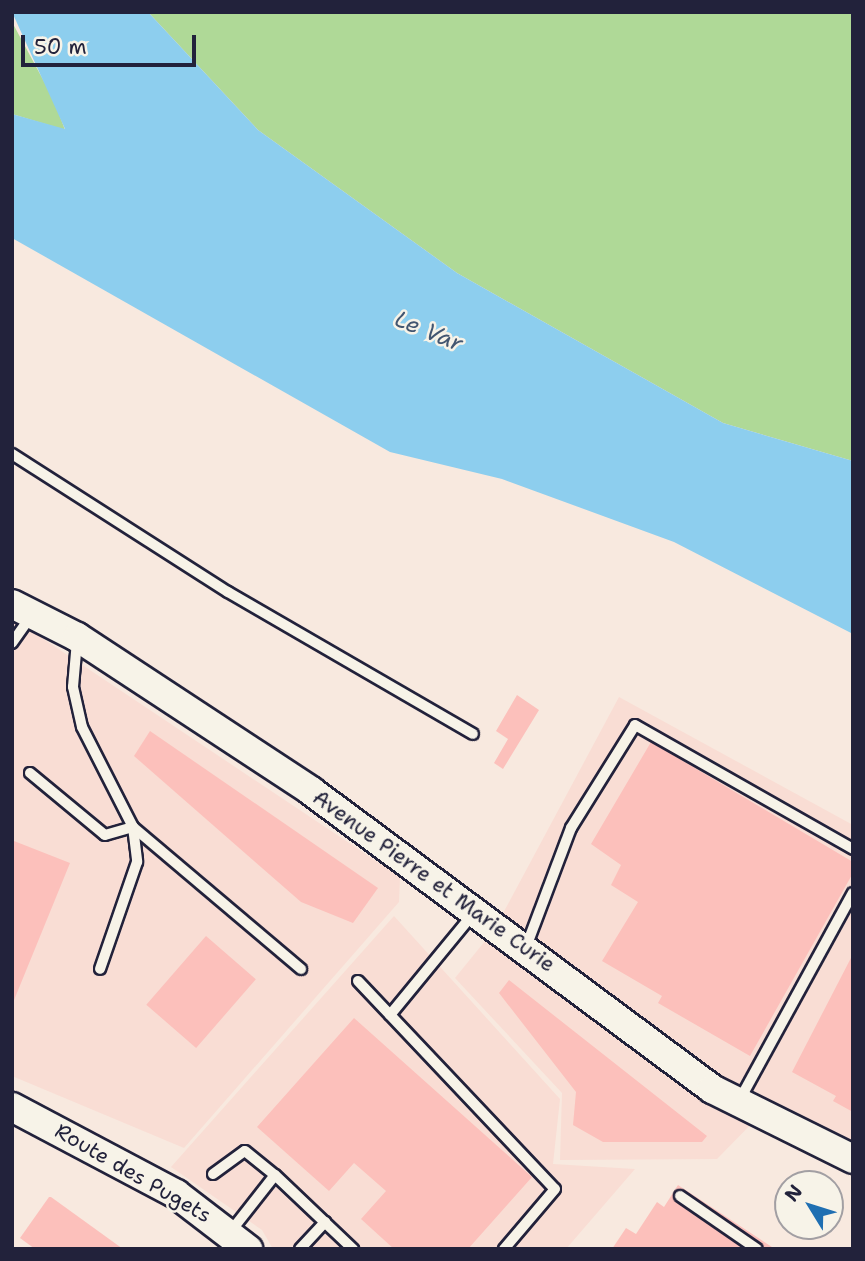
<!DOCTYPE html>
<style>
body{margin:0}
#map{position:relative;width:865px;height:1261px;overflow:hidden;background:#f8e9df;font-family:"Shantell Sans",sans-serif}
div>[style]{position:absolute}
.built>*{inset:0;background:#f9ddd4}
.green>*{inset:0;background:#afd997}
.water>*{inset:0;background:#8dceee}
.building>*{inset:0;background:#fcc0bb;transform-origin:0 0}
.roads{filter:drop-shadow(2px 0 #22223b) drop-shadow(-2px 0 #22223b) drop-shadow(0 2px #22223b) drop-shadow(0 -2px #22223b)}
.lane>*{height:10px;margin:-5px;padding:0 5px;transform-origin:5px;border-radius:5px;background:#f7f3e8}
.secondary>*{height:28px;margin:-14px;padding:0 14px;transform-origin:14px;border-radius:14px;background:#f7f3e8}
span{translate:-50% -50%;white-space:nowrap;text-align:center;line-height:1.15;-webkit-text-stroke:5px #f7f3e8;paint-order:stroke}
.street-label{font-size:21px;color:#22223b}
.water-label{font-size:23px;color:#425671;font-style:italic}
.frame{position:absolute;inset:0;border:14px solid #22223b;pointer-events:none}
.north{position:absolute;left:774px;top:1170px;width:70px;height:70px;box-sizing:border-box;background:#f7f3e8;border:2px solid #a29fa3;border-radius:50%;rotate:308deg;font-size:19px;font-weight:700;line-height:28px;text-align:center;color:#22223b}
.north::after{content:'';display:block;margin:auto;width:24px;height:32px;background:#1f6fb2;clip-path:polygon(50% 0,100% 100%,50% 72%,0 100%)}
.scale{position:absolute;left:21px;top:35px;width:175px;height:32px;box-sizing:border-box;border:4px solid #22223b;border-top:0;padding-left:9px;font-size:21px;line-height:24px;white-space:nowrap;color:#22223b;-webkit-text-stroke:5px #f7f3e8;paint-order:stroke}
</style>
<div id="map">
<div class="built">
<div style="clip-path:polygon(12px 618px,400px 877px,399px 902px,184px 1148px,12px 1076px)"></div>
<div style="clip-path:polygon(619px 697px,853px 825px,853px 1146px,768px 1107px,717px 1159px,560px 1160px,562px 1093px,455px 978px,494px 930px)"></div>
<div style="clip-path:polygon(394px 916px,560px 1099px,553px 1164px,635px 1169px,566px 1249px,273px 1249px,262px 1230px,171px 1167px)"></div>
</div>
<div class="green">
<div style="clip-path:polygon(148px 12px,853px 12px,853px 461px,723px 423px,457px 273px,258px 130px)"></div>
<div style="clip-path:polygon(12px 22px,54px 100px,65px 130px,12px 114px)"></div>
</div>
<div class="water">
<div style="clip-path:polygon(12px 12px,148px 12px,258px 130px,457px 273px,723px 423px,853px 461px,853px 634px,674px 542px,502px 479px,390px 452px,12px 238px,12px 114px,65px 129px)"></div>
</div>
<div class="building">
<div style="clip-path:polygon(517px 695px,539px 710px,503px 769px,494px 763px,508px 739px,496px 731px)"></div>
<div style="clip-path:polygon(150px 731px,378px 888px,353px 923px,301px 902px,134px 756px)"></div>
<div style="clip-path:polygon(651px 742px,853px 862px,853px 873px,750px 1056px,658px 1003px,662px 996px,602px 961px,638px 902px,611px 885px,621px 865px,591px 844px)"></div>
<div style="clip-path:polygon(14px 841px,70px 863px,12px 1005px,12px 845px)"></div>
<div style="left:206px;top:936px;width:66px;height:91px;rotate:41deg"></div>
<div style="clip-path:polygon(853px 954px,853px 1112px,833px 1101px,836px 1096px,792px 1072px)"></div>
<div style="clip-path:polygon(509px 980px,707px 1136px,702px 1142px,603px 1142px,573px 1125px,576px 1092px,499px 993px)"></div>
<div style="clip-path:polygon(354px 1018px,532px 1177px,468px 1249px,394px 1249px,361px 1219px,386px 1191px,354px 1163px,329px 1191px,257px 1127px)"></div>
<div style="clip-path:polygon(678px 1185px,775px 1249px,612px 1249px,626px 1228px,636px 1234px,657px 1202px,664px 1207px)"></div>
<div style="clip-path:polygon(49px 1197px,51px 1197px,123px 1249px,35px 1249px,20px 1238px)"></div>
</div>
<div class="roads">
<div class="lane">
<div style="left:12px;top:454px;width:256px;rotate:32.6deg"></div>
<div style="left:228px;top:592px;width:283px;rotate:30.1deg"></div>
<div style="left:77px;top:641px;width:46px;rotate:95deg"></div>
<div style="left:73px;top:687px;width:41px;rotate:77.3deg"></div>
<div style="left:82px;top:727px;width:112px;rotate:63deg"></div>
<div style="left:133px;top:827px;width:35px;rotate:83deg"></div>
<div style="left:137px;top:862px;width:113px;rotate:109.1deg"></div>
<div style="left:12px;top:643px;width:32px;rotate:-55deg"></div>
<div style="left:30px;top:773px;width:97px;rotate:39.6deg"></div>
<div style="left:105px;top:835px;width:29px;rotate:-16deg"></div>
<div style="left:133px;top:827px;width:220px;rotate:40.2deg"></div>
<div style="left:526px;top:947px;width:127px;rotate:-69.3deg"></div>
<div style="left:571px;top:828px;width:121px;rotate:-58.1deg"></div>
<div style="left:635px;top:725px;width:251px;rotate:29.6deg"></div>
<div style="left:358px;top:981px;width:286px;rotate:46.6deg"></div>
<div style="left:555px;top:1189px;width:79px;rotate:130.4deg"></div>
<div style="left:390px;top:1015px;width:129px;rotate:-50.6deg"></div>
<div style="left:739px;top:1101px;width:237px;rotate:-61.3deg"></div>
<div style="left:213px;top:1174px;width:39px;rotate:-36deg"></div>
<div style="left:245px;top:1151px;width:38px;rotate:39deg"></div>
<div style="left:680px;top:1196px;width:93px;rotate:34.5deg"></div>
<div style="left:231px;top:1231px;width:71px;rotate:-51.8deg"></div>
<div style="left:275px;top:1175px;width:108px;rotate:43.5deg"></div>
<div style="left:300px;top:1249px;width:37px;rotate:-47deg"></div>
</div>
<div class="secondary">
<div style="left:12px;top:604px;width:73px;rotate:26.9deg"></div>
<div style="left:77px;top:637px;width:280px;rotate:33.3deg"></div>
<div style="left:311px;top:791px;width:500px;rotate:36.6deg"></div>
<div style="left:712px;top:1089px;width:157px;rotate:26.4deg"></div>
<div style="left:12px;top:1107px;width:186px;rotate:27.9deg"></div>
<div style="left:176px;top:1194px;width:91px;rotate:37.4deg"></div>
</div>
</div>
<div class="street-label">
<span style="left:434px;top:881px;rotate:36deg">Avenue Pierre et Marie Curie</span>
<span style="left:133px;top:1173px;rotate:30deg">Route des Pugets</span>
</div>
<div class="water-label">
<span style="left:429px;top:331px;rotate:22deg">Le Var</span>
</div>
<div class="frame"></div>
<div class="north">N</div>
<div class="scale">50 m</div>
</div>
